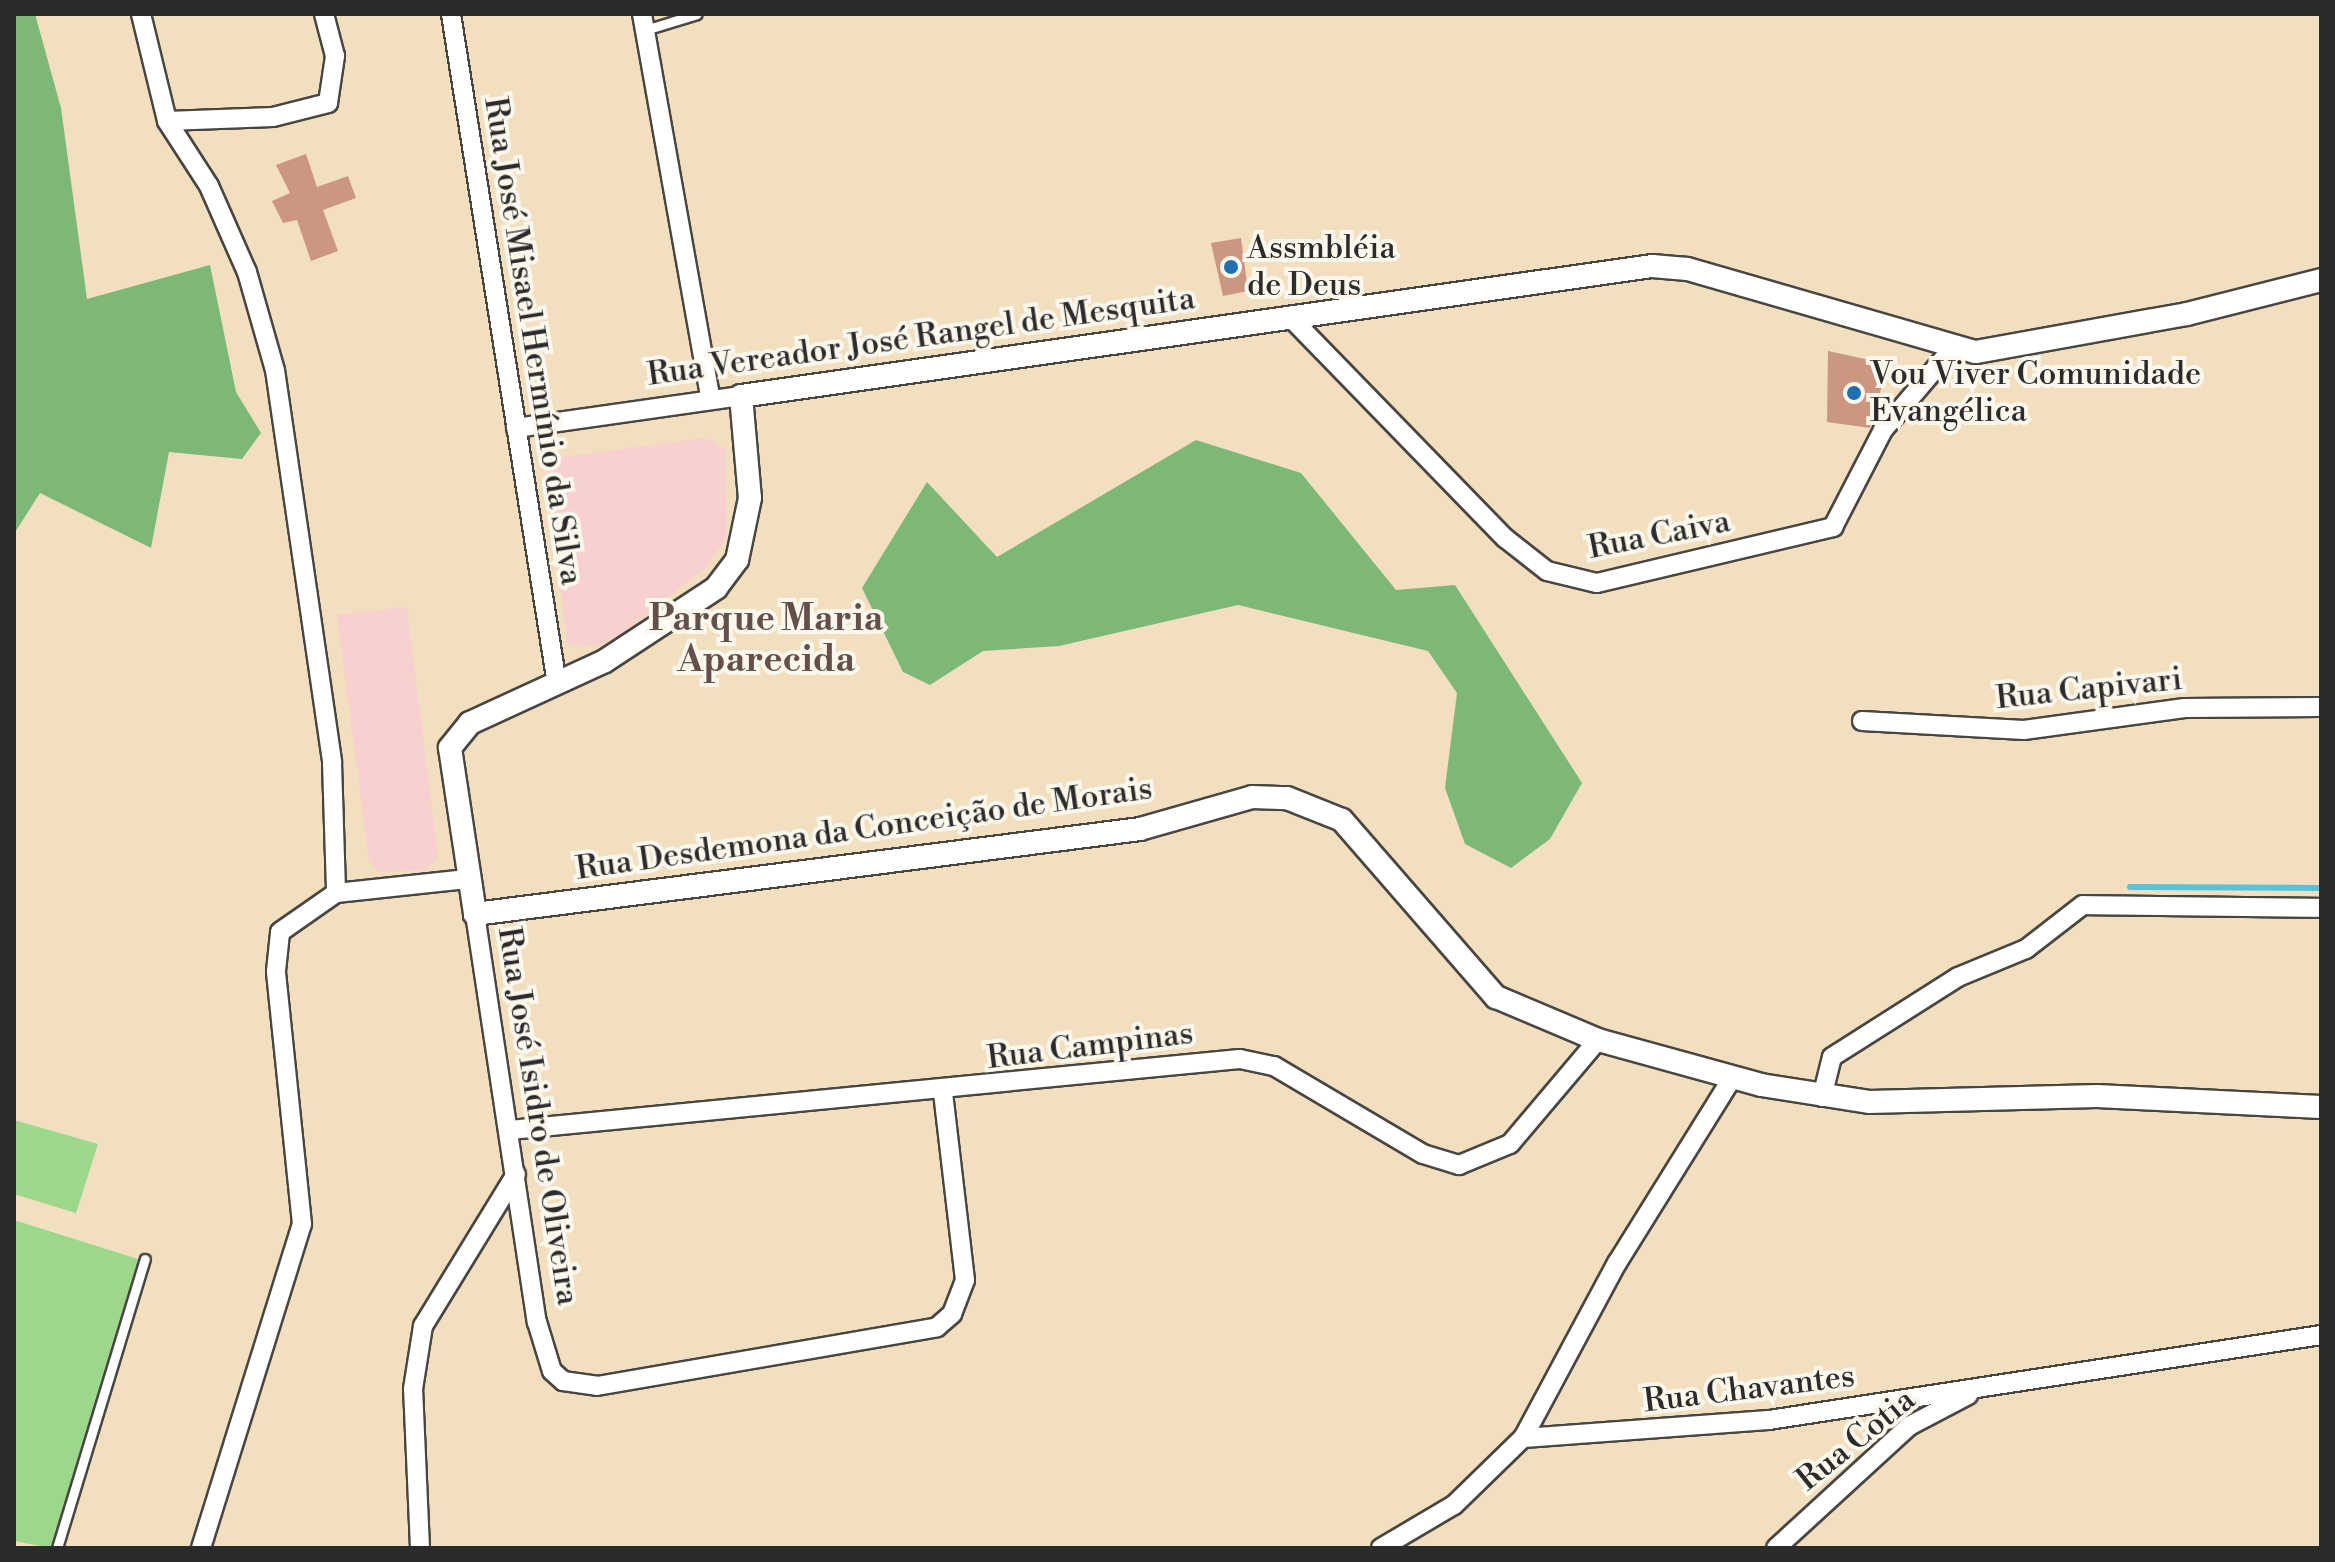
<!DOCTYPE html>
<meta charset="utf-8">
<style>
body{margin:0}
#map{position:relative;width:2335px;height:1562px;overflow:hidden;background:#f1dfc0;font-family:"Libre Bodoni",serif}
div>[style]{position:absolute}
.built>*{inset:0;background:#f7d0cf}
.green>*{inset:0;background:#9dd78b}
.forest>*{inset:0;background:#7eb877}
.stream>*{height:6px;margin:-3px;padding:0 3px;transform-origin:3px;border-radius:3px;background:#5ac2d7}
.building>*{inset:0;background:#cc9780}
.roads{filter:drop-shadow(2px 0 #494641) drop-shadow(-2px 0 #494641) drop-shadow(0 2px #494641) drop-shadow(0 -2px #494641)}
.service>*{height:9px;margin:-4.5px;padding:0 4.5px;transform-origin:4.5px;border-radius:4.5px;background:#fff}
.minor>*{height:18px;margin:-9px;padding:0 9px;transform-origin:9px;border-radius:9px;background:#fff}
.tertiary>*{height:22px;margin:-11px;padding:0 11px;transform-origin:11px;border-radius:11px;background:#fff}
.dots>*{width:22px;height:22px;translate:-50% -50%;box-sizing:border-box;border:4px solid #fbf7ec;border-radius:50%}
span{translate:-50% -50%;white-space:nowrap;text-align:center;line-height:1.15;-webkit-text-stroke:8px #fbf7ec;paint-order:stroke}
.poi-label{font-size:32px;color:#2b2b2b}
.left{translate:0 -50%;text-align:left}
.street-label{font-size:32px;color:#2b2b2b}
.quarter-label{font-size:36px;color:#635149;font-weight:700}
.frame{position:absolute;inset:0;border:16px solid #2b2b2b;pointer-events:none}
</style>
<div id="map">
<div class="built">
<div style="clip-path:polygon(705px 438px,725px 449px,727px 537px,706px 567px,618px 637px,594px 647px,567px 643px,546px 471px,554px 458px)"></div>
<div style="clip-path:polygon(407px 607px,438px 858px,427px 870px,380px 872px,369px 862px,337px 615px)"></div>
</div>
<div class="green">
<div style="clip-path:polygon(14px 1120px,98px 1144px,76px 1213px,14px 1194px)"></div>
<div style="clip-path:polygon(14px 1220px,141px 1260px,51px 1548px,14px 1541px)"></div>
</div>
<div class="forest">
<div style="clip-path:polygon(14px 14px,35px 14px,61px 108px,87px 299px,210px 265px,236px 392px,261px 433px,242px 459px,169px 452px,151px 548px,40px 493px,14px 534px)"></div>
<div style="clip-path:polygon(1196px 440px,1301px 473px,1396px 590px,1455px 585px,1582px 783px,1550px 839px,1511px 868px,1465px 844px,1445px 788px,1457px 693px,1428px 651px,1238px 605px,1059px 646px,983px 651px,930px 685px,903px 672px,862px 588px,927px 482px,997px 557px)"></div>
</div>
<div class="stream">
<div style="left:2130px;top:887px;width:191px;rotate:0.3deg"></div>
</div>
<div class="building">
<div style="clip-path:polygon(306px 154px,317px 187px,348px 176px,356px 198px,323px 210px,338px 251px,311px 261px,297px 220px,283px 223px,272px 201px,290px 193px,276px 165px)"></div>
<div style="clip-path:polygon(1241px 238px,1248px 291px,1223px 296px,1211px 243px)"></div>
<div style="clip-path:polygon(1828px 351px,1888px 364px,1870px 428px,1827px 422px)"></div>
</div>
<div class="roads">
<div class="service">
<div style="left:645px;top:30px;width:54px;rotate:-17.1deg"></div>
<div style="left:57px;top:1548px;width:302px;rotate:-73.1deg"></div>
</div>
<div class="minor">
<div style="left:141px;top:14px;width:110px;rotate:76.3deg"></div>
<div style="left:167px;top:121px;width:77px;rotate:57.1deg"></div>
<div style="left:209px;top:186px;width:94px;rotate:66.2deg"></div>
<div style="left:247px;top:272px;width:102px;rotate:74.1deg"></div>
<div style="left:275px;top:370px;width:397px;rotate:81.7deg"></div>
<div style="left:332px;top:763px;width:130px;rotate:88.2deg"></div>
<div style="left:451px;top:14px;width:672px;rotate:81.01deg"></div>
<div style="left:642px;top:14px;width:392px;rotate:79.9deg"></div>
<div style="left:167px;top:121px;width:106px;rotate:-2.2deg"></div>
<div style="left:273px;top:117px;width:57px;rotate:-14.3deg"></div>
<div style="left:328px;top:103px;width:48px;rotate:-81.5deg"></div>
<div style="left:335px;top:56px;width:43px;rotate:-104.7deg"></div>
<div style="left:1289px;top:316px;width:310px;rotate:45.8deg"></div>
<div style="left:1505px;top:538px;width:53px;rotate:38.2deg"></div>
<div style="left:1547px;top:571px;width:51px;rotate:13.5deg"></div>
<div style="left:1597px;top:583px;width:243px;rotate:-13.3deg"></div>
<div style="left:1833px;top:527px;width:109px;rotate:-62.7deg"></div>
<div style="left:1883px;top:430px;width:106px;rotate:-49.6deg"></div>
<div style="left:516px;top:428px;width:227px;rotate:-8.1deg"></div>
<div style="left:1862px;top:721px;width:162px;rotate:3.2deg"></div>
<div style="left:2024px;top:730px;width:162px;rotate:-7.8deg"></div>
<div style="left:2185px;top:708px;width:136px;rotate:-0.4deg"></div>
<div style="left:475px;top:914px;width:413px;rotate:81.4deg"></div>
<div style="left:537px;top:1322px;width:51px;rotate:73deg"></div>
<div style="left:552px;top:1371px;width:15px;rotate:42deg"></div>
<div style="left:563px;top:1381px;width:34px;rotate:8deg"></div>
<div style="left:597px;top:1386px;width:345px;rotate:-9.8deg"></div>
<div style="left:937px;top:1327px;width:20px;rotate:-41deg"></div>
<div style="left:952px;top:1314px;width:36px;rotate:-69deg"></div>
<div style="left:965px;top:1280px;width:188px;rotate:-96.7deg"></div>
<div style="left:1822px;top:1097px;width:41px;rotate:-76deg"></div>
<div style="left:1832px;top:1057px;width:149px;rotate:-32.4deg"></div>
<div style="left:1958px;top:977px;width:74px;rotate:-22.4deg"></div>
<div style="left:2026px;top:949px;width:72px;rotate:-37.7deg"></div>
<div style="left:2083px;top:905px;width:238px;rotate:0.7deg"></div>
<div style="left:510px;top:1130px;width:733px;rotate:-5.56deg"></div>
<div style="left:1240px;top:1059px;width:35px;rotate:12deg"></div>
<div style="left:1274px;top:1066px;width:173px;rotate:30.6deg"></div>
<div style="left:1423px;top:1154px;width:38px;rotate:17deg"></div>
<div style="left:1459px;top:1165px;width:55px;rotate:-22.4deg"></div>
<div style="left:1510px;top:1144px;width:136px;rotate:-49.8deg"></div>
<div style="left:1523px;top:1438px;width:199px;rotate:-61.8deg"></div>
<div style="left:1617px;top:1263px;width:219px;rotate:-58.1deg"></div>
<div style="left:201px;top:1548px;width:339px;rotate:-72.7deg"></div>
<div style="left:302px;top:1224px;width:254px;rotate:-95.9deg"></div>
<div style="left:276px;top:971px;width:39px;rotate:-84deg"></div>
<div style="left:280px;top:932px;width:68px;rotate:-34.9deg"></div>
<div style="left:336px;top:893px;width:132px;rotate:-6.1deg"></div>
<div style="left:420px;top:1548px;width:159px;rotate:-92.5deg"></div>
<div style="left:413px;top:1389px;width:64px;rotate:-81deg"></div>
<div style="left:423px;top:1326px;width:178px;rotate:-58.5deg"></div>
<div style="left:1381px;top:1548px;width:85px;rotate:-30.5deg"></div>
<div style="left:1454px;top:1505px;width:96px;rotate:-44.2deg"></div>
<div style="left:1523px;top:1438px;width:247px;rotate:-4.2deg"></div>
<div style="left:1769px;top:1420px;width:559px;rotate:-8.75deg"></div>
<div style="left:1776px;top:1548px;width:180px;rotate:-42.5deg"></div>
<div style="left:1909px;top:1426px;width:67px;rotate:-27.7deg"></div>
</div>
<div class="tertiary">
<div style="left:2321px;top:280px;width:138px;rotate:165.8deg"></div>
<div style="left:2187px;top:314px;width:215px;rotate:169.8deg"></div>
<div style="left:1975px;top:352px;width:300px;rotate:-163.9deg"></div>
<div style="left:1687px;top:269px;width:35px;rotate:-175deg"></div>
<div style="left:1652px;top:266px;width:920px;rotate:171.88deg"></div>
<div style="left:741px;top:396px;width:102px;rotate:85deg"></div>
<div style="left:750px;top:498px;width:63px;rotate:101.8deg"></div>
<div style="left:737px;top:560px;width:35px;rotate:127deg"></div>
<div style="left:716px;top:588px;width:133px;rotate:146.7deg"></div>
<div style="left:605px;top:661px;width:149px;rotate:155.3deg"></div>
<div style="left:470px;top:723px;width:32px;rotate:129deg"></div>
<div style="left:450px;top:748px;width:168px;rotate:81.4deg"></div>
<div style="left:475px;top:914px;width:670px;rotate:-7.28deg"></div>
<div style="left:1140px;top:829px;width:116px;rotate:-15.9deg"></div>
<div style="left:1252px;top:797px;width:35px;rotate:2deg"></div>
<div style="left:1287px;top:798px;width:59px;rotate:21.8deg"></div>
<div style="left:1342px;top:820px;width:235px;rotate:49deg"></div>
<div style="left:1496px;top:997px;width:111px;rotate:22.9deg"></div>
<div style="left:1598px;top:1040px;width:169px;rotate:15.4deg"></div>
<div style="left:1761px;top:1085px;width:109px;rotate:8.9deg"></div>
<div style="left:1869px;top:1102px;width:228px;rotate:-1.5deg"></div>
<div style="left:2097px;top:1096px;width:224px;rotate:2.8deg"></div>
</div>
</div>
<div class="dots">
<div style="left:1231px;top:267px;background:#1f6fb2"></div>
<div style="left:1854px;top:393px;background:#1f6fb2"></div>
</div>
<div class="poi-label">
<span class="left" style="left:1247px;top:267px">Assmbléia<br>de Deus</span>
<span class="left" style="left:1870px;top:393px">Vou Viver Comunidade<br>Evangélica</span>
</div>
<div class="street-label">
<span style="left:921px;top:337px;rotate:-8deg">Rua Vereador José Rangel de Mesquita</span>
<span style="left:533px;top:341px;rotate:81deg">Rua José Misael Hermínio da Silva</span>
<span style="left:1659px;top:535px;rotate:-11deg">Rua Caiva</span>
<span style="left:2089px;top:689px;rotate:-6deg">Rua Capivari</span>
<span style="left:864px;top:829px;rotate:-8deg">Rua Desdemona da Conceição de Morais</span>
<span style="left:1090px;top:1046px;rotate:-7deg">Rua Campinas</span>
<span style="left:538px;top:1116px;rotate:81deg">Rua José Isidro de Oliveira</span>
<span style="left:1749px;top:1389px;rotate:-7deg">Rua Chavantes</span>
<span style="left:1856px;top:1440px;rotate:-39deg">Rua Cotia</span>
</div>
<div class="quarter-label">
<span style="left:766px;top:640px">Parque Maria<br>Aparecida</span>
</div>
<div class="frame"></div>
</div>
